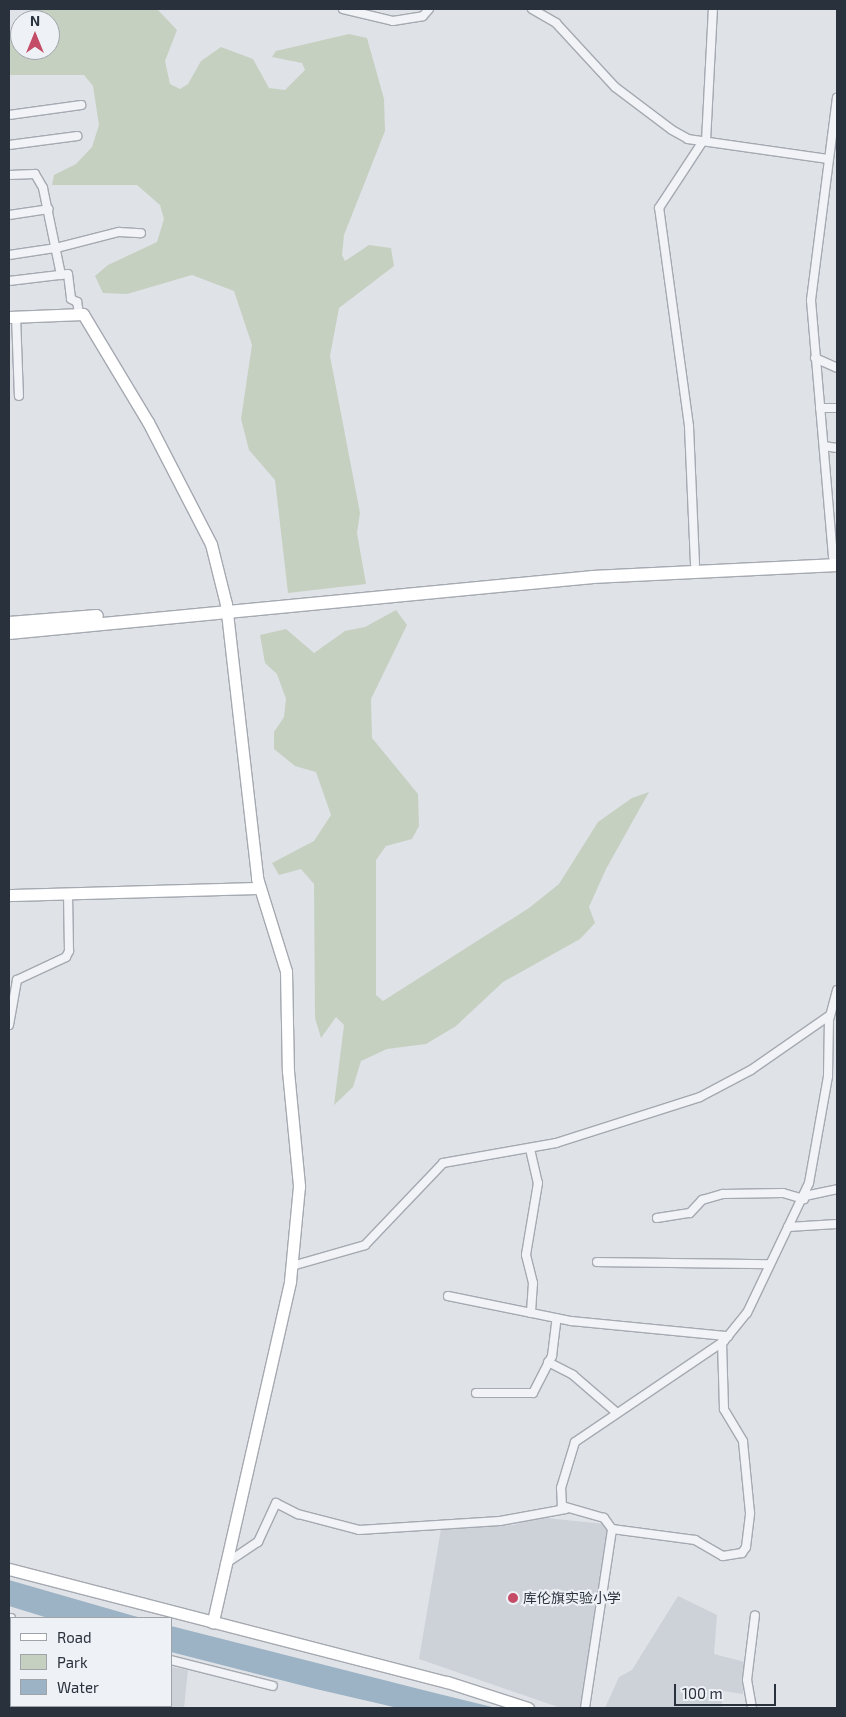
<!DOCTYPE html>
<meta charset="utf-8">
<style>
body{margin:0}
#map{position:relative;width:846px;height:1717px;overflow:hidden;background:#dfe2e7;font-family:"Exo 2","Noto Sans SC",sans-serif}
div>[style]{position:absolute}
.built>*{inset:0;background:#cdd2d9}
.green>*{inset:0;background:#c5d0c0}
.water>*{inset:0;background:#9cb2c5}
.roads{filter:drop-shadow(1px 0 #a5a9b1) drop-shadow(-1px 0 #a5a9b1) drop-shadow(0 1px #a5a9b1) drop-shadow(0 -1px #a5a9b1)}
.street>*{height:8px;margin:-4px;padding:0 4px;transform-origin:4px;border-radius:4px;background:#f1f3f6}
.secondary>*{height:11px;margin:-5.5px;padding:0 5.5px;transform-origin:5.5px;border-radius:5.5px;background:#fff}
.primary>*{height:12px;margin:-6px;padding:0 6px;transform-origin:6px;border-radius:6px;background:#fff}
.dots>*{width:14px;height:14px;translate:-50% -50%;box-sizing:border-box;border:2px solid #eef1f5;border-radius:50%}
span{translate:-50% -50%;white-space:nowrap;text-align:center;line-height:1.15;-webkit-text-stroke:4px #eef1f5;paint-order:stroke}
.poi-label{font-size:14px;color:#29313d}
.left{translate:0 -50%;text-align:left}
.frame{position:absolute;inset:0;border:10px solid #29313d;pointer-events:none}
.legend{position:absolute;left:10px;top:1617px;width:162px;height:90px;box-sizing:border-box;background:#eef1f5;border:1px solid #9fa4ab;margin:0;padding:6px 9px;list-style:none;font-size:15px;color:#29313d}
.legend li{display:flex;align-items:center;gap:10px;height:25px}
.legend b{width:25px;border:1px solid #9fa4ab}
.north{position:absolute;left:10px;top:10px;width:50px;height:50px;box-sizing:border-box;background:#eef1f5;border:1px solid #9fa4ab;border-radius:50%;rotate:0deg;font-size:14px;font-weight:700;line-height:20px;text-align:center;color:#29313d}
.north::after{content:'';display:block;margin:auto;width:18px;height:22px;background:#c44c66;clip-path:polygon(50% 0,100% 100%,50% 72%,0 100%)}
.scale{position:absolute;left:674px;top:1684px;width:102px;height:22px;box-sizing:border-box;border:2px solid #29313d;border-top:0;padding-left:6px;font-size:15px;line-height:18px;white-space:nowrap;color:#29313d;-webkit-text-stroke:4px #eef1f5;paint-order:stroke}
</style>
<div id="map">
<div class="built">
<div style="clip-path:polygon(537px 1517px,604px 1524px,608px 1528px,582px 1708px,561px 1708px,419px 1659px,441px 1529px,514px 1525px)"></div>
<div style="clip-path:polygon(678px 1596px,717px 1615px,714px 1654px,745px 1662px,743px 1694px,724px 1691px,721px 1708px,605px 1708px,619px 1677px,632px 1670px)"></div>
<div style="clip-path:polygon(9px 1623px,11px 1706px,171px 1706px,171px 1667px,188px 1670px,184px 1708px,9px 1708px)"></div>
</div>
<div class="green">
<div style="clip-path:polygon(35px 9px,157px 9px,177px 30px,165px 61px,170px 84px,180px 89px,188px 84px,201px 61px,221px 47px,253px 59px,269px 88px,285px 90px,305px 70px,302px 63px,272px 57px,276px 51px,349px 34px,367px 38px,384px 99px,385px 131px,344px 235px,342px 255px,345px 261px,369px 245px,391px 248px,394px 266px,339px 308px,330px 356px,360px 513px,357px 533px,366px 584px,288px 593px,275px 480px,249px 450px,241px 419px,252px 345px,234px 291px,192px 275px,127px 294px,103px 293px,95px 276px,108px 265px,157px 242px,164px 219px,160px 205px,137px 185px,52px 185px,54px 175px,76px 164px,92px 147px,99px 125px,93px 86px,84px 75px,9px 75px,9px 33px,20px 26px,20px 50px,50px 50px,50px 20px,29px 20px)"></div>
<div style="clip-path:polygon(396px 610px,407px 625px,371px 699px,372px 738px,418px 794px,419px 826px,412px 839px,386px 846px,376px 860px,376px 995px,383px 1001px,529px 908px,559px 884px,598px 822px,632px 798px,649px 792px,606px 869px,589px 907px,595px 923px,580px 939px,503px 982px,456px 1026px,426px 1044px,387px 1049px,361px 1061px,353px 1087px,334px 1105px,344px 1025px,336px 1017px,321px 1038px,315px 1018px,314px 884px,301px 869px,279px 875px,272px 863px,314px 841px,331px 815px,316px 772px,295px 766px,274px 749px,274px 732px,284px 717px,286px 699px,277px 674px,265px 663px,260px 635px,286px 629px,314px 653px,345px 631px,365px 627px)"></div>
</div>
<div class="water">
<div style="clip-path:polygon(9px 1580px,134px 1616px,142px 1618px,48px 1618px,9px 1606px)"></div>
<div style="clip-path:polygon(171px 1626px,427px 1691px,496px 1708px,398px 1708px,316px 1689px,171px 1652px)"></div>
</div>
<div class="roads">
<div class="street">
<div style="left:343px;top:9px;width:51px;rotate:13.5deg"></div>
<div style="left:393px;top:21px;width:30px;rotate:-9deg"></div>
<div style="left:423px;top:16px;width:9px;rotate:-49deg"></div>
<div style="left:532px;top:9px;width:28px;rotate:30deg"></div>
<div style="left:556px;top:23px;width:87px;rotate:47.3deg"></div>
<div style="left:615px;top:87px;width:71px;rotate:37deg"></div>
<div style="left:672px;top:130px;width:18px;rotate:29deg"></div>
<div style="left:688px;top:139px;width:141px;rotate:8.1deg"></div>
<div style="left:9px;top:115px;width:73px;rotate:-7.9deg"></div>
<div style="left:706px;top:141px;width:132px;rotate:-87deg"></div>
<div style="left:9px;top:145px;width:69px;rotate:-7.5deg"></div>
<div style="left:9px;top:175px;width:26px;rotate:-2deg"></div>
<div style="left:35px;top:174px;width:16px;rotate:60deg"></div>
<div style="left:43px;top:188px;width:89px;rotate:78.3deg"></div>
<div style="left:9px;top:215px;width:40px;rotate:-8.5deg"></div>
<div style="left:9px;top:255px;width:48px;rotate:-8.5deg"></div>
<div style="left:56px;top:248px;width:65px;rotate:-14.3deg"></div>
<div style="left:119px;top:232px;width:22px;rotate:3deg"></div>
<div style="left:9px;top:281px;width:59px;rotate:-6.8deg"></div>
<div style="left:68px;top:274px;width:25px;rotate:83deg"></div>
<div style="left:71px;top:299px;width:7px;rotate:27deg"></div>
<div style="left:77px;top:302px;width:10px;rotate:79deg"></div>
<div style="left:16px;top:316px;width:80px;rotate:87.9deg"></div>
<div style="left:815px;top:358px;width:24px;rotate:24deg"></div>
<div style="left:820px;top:408px;width:17px"></div>
<div style="left:824px;top:446px;width:13px;rotate:9deg"></div>
<div style="left:833px;top:557px;width:258px;rotate:-94.9deg"></div>
<div style="left:811px;top:300px;width:204px;rotate:-82.7deg"></div>
<div style="left:695px;top:564px;width:138px;rotate:-92.5deg"></div>
<div style="left:689px;top:426px;width:220px;rotate:-97.8deg"></div>
<div style="left:659px;top:208px;width:80px;rotate:-56.7deg"></div>
<div style="left:9px;top:1025px;width:46px;rotate:-79.9deg"></div>
<div style="left:17px;top:980px;width:54px;rotate:-25.1deg"></div>
<div style="left:66px;top:957px;width:7px;rotate:-63deg"></div>
<div style="left:69px;top:951px;width:57px;rotate:-91deg"></div>
<div style="left:530px;top:1149px;width:35px;rotate:77deg"></div>
<div style="left:538px;top:1183px;width:73px;rotate:99.5deg"></div>
<div style="left:526px;top:1255px;width:29px;rotate:76deg"></div>
<div style="left:533px;top:1283px;width:30px;rotate:94deg"></div>
<div style="left:805px;top:1196px;width:33px;rotate:-12deg"></div>
<div style="left:657px;top:1218px;width:33px;rotate:-9deg"></div>
<div style="left:690px;top:1213px;width:18px;rotate:-47deg"></div>
<div style="left:702px;top:1200px;width:22px;rotate:-16deg"></div>
<div style="left:723px;top:1194px;width:60px;rotate:-1deg"></div>
<div style="left:783px;top:1193px;width:22px;rotate:16deg"></div>
<div style="left:788px;top:1227px;width:49px;rotate:-3.5deg"></div>
<div style="left:597px;top:1262px;width:170px;rotate:0.7deg"></div>
<div style="left:292px;top:1266px;width:76px;rotate:-16deg"></div>
<div style="left:365px;top:1245px;width:113px;rotate:-46.4deg"></div>
<div style="left:443px;top:1163px;width:115px;rotate:-10deg"></div>
<div style="left:556px;top:1143px;width:151px;rotate:-17.7deg"></div>
<div style="left:700px;top:1097px;width:58px;rotate:-27.9deg"></div>
<div style="left:751px;top:1070px;width:96px;rotate:-34.8deg"></div>
<div style="left:448px;top:1296px;width:126px;rotate:11.5deg"></div>
<div style="left:571px;top:1321px;width:158px;rotate:5.5deg"></div>
<div style="left:548px;top:1362px;width:28px;rotate:27deg"></div>
<div style="left:573px;top:1375px;width:58px;rotate:40.8deg"></div>
<div style="left:476px;top:1393px;width:57px"></div>
<div style="left:533px;top:1393px;width:42px;rotate:-62.8deg"></div>
<div style="left:552px;top:1356px;width:38px;rotate:-83deg"></div>
<div style="left:612px;top:1529px;width:84px;rotate:7.5deg"></div>
<div style="left:695px;top:1540px;width:32px;rotate:30deg"></div>
<div style="left:723px;top:1556px;width:19px;rotate:-9deg"></div>
<div style="left:742px;top:1553px;width:7px;rotate:-56deg"></div>
<div style="left:746px;top:1547px;width:34px;rotate:-83deg"></div>
<div style="left:750px;top:1513px;width:72px;rotate:-95.6deg"></div>
<div style="left:743px;top:1441px;width:37px;rotate:-121deg"></div>
<div style="left:724px;top:1409px;width:67px;rotate:-91.7deg"></div>
<div style="left:225px;top:1564px;width:40px;rotate:-34deg"></div>
<div style="left:258px;top:1542px;width:43px;rotate:-65.2deg"></div>
<div style="left:276px;top:1503px;width:25px;rotate:27deg"></div>
<div style="left:298px;top:1514px;width:63px;rotate:14.7deg"></div>
<div style="left:359px;top:1530px;width:141px;rotate:-3.7deg"></div>
<div style="left:500px;top:1521px;width:67px;rotate:-10.3deg"></div>
<div style="left:9px;top:1618px;width:2px"></div>
<div style="left:171px;top:1660px;width:105px;rotate:14.3deg"></div>
<div style="left:585px;top:1708px;width:181px;rotate:-81.4deg"></div>
<div style="left:612px;top:1529px;width:14px;rotate:-126deg"></div>
<div style="left:604px;top:1518px;width:44px;rotate:-164.1deg"></div>
<div style="left:562px;top:1506px;width:18px;rotate:-93deg"></div>
<div style="left:561px;top:1488px;width:48px;rotate:-73.1deg"></div>
<div style="left:575px;top:1442px;width:180px;rotate:-34.1deg"></div>
<div style="left:724px;top:1341px;width:36px;rotate:-51deg"></div>
<div style="left:747px;top:1313px;width:144px;rotate:-64.5deg"></div>
<div style="left:809px;top:1183px;width:109px;rotate:-79.9deg"></div>
<div style="left:828px;top:1076px;width:56px;rotate:-89deg"></div>
<div style="left:829px;top:1020px;width:31px;rotate:-75deg"></div>
<div style="left:752px;top:1708px;width:28px;rotate:-100deg"></div>
<div style="left:747px;top:1680px;width:65px;rotate:-83deg"></div>
</div>
<div class="secondary">
<div style="left:9px;top:317px;width:74px;rotate:-2.3deg"></div>
<div style="left:83px;top:314px;width:126px;rotate:59deg"></div>
<div style="left:148px;top:422px;width:137px;rotate:62.7deg"></div>
<div style="left:211px;top:544px;width:62px;rotate:76deg"></div>
<div style="left:226px;top:604px;width:276px;rotate:83.5deg"></div>
<div style="left:257px;top:878px;width:97px;rotate:72.7deg"></div>
<div style="left:286px;top:971px;width:100px;rotate:88.9deg"></div>
<div style="left:288px;top:1071px;width:116px;rotate:84.5deg"></div>
<div style="left:299px;top:1186px;width:96px;rotate:95.4deg"></div>
<div style="left:290px;top:1282px;width:349px;rotate:102.8deg"></div>
<div style="left:9px;top:895px;width:251px;rotate:-1.6deg"></div>
<div style="left:9px;top:1569px;width:452px;rotate:14.5deg"></div>
<div style="left:447px;top:1682px;width:85px;rotate:17.8deg"></div>
</div>
<div class="primary">
<div style="left:9px;top:623px;width:88px;rotate:-4.5deg"></div>
<div style="left:9px;top:633px;width:587px;rotate:-5.48deg"></div>
<div style="left:593px;top:577px;width:244px;rotate:-2.8deg"></div>
</div>
</div>
<div class="dots">
<div style="left:513px;top:1598px;background:#c44c66"></div>
</div>
<div class="poi-label">
<span class="left" style="left:523px;top:1598px">库伦旗实验小学</span>
</div>
<div class="frame"></div>
<ul class="legend">
<li><b style="height:6px;background:#fff"></b>Road</li>
<li><b style="height:14px;background:#c5d0c0"></b>Park</li>
<li><b style="height:14px;background:#9cb2c5"></b>Water</li>
</ul>
<div class="north">N</div>
<div class="scale">100 m</div>
</div>
